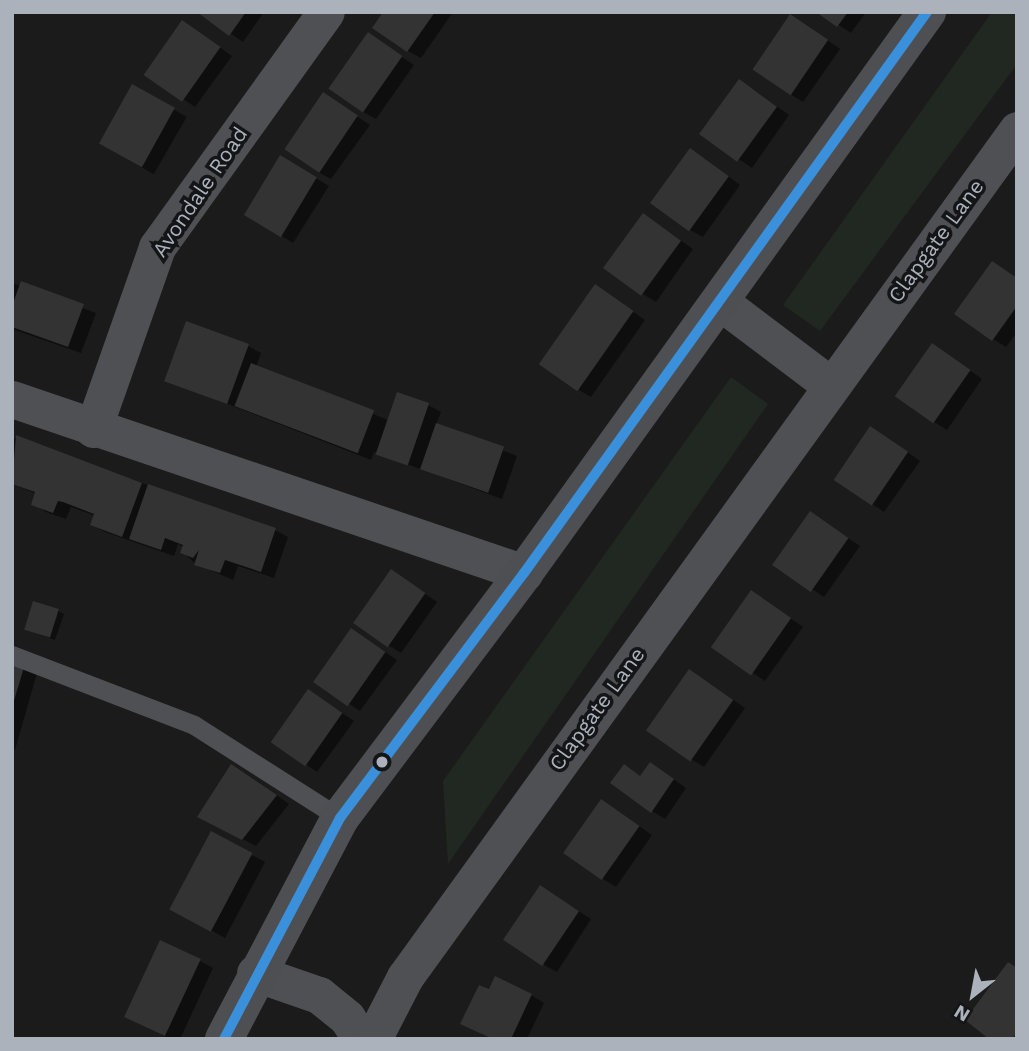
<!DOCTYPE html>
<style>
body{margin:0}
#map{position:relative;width:1029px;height:1051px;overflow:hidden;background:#1b1b1b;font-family:"Work Sans",sans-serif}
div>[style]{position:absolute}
.green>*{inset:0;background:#202821}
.shadow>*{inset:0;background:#0007;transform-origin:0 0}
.building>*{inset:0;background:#333;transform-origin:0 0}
.lane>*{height:19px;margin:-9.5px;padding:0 9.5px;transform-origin:9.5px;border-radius:9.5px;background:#4e5054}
.street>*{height:37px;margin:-18.5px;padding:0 18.5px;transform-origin:18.5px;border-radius:18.5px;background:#4e5054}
.secondary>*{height:38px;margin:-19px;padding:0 19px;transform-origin:19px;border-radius:19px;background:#4d4f52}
.bus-1>*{height:10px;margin:-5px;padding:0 5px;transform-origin:5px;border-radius:5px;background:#3a90db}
.dots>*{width:19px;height:19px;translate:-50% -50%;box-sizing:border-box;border:4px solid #141517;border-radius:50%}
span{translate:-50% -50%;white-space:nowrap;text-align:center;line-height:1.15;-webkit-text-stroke:7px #141517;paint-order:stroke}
.street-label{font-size:21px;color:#acb2bc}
.frame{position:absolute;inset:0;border:14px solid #acb2bc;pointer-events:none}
.north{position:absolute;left:938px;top:960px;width:70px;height:70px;-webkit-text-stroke:5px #141517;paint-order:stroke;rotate:211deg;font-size:19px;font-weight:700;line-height:28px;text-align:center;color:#acb2bc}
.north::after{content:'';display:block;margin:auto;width:24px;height:32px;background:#acb2bc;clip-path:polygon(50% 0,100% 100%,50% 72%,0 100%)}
</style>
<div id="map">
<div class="green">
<div style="clip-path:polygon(992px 12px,1017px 12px,1017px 64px,820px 331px,783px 305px)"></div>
<div style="clip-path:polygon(731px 377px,768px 404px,448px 864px,443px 781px)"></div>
</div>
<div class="shadow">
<div style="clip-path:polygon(200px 12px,264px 12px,243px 42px)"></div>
<div style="clip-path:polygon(385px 12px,453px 12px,421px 58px,408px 51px)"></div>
<div style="clip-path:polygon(819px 12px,866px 12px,851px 33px)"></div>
<div style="clip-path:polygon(803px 23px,840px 49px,803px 102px,790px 94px)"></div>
<div style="clip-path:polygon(195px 30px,232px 56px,195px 107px,145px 73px)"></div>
<div style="clip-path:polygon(368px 34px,414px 65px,376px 119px,363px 112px)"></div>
<div style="left:133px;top:86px;width:62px;height:66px;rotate:30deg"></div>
<div style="clip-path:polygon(753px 89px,789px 115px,752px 168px,702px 134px)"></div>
<div style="clip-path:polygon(324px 94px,370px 125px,331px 179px,318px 172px)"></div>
<div style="clip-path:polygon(704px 158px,740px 185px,703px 237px,690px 230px)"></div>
<div style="clip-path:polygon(294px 165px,329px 186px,293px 243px,246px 214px)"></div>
<div style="clip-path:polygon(656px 223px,693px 249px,656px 302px,643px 294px)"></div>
<div style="clip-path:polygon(1017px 279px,1017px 332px,1006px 347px,993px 339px)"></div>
<div style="clip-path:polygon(12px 283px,96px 313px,81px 353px,12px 329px)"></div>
<div style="clip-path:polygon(608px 294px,645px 320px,591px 397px,579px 390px)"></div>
<div style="clip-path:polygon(248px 346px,261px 353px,256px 367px,388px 420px,428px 405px,441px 412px,436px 425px,517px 456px,502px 499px,374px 452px,371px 460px,166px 380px)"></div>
<div style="clip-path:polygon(946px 353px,982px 379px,947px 430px,934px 422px)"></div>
<div style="clip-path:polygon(884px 436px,920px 461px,884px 512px,835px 479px)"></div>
<div style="clip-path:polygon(12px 437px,275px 530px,288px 537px,274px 578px,238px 566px,233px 580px,196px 564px,182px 552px,184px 547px,178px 544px,174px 556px,105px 532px,92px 525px,96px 516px,71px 507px,66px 519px,46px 512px,33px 504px,37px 494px,12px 484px)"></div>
<div style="clip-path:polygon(823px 521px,860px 546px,824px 597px,774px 564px)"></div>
<div style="clip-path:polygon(392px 571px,437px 602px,401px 653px,388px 645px)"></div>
<div style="clip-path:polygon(764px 600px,803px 627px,765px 681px,713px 647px)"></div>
<div style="clip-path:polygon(58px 611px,64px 614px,55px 640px,26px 629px)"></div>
<div style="clip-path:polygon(364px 638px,397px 660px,360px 711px,315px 681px)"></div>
<div style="clip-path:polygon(12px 662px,37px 673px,15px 750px,12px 750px)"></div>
<div style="clip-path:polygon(703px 679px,745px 708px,704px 767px,691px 759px)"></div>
<div style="clip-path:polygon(321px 699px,354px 721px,317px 772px,272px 741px)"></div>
<div style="clip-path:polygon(663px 772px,686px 788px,665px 819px,652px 811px,641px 777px)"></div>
<div style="clip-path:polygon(245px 773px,289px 804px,256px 846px,213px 824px)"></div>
<div style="clip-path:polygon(615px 809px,652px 835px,616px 887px,603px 879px)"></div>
<div style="clip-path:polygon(252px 855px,265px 862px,225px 938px,185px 916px)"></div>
<div style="clip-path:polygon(553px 895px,591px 919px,557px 972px,544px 965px)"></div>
<div style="clip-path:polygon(200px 961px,213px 968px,180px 1039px,170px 1039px,126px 1017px)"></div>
<div style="clip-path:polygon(490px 992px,531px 995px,544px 1003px,527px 1039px,494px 1039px)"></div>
</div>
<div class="building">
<div style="clip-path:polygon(197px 12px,246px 12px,229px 36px)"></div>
<div style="clip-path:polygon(383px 12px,435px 12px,407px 52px,372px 28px)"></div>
<div style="clip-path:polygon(816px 12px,848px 12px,837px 27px)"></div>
<div style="left:790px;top:14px;width:46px;height:67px;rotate:34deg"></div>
<div style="left:182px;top:20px;width:47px;height:67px;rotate:35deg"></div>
<div style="left:368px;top:32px;width:42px;height:69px;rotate:35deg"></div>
<div style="left:739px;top:79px;width:47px;height:68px;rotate:36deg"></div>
<div style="left:132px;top:84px;width:49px;height:68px;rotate:29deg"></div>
<div style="left:323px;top:92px;width:42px;height:69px;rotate:34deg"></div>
<div style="left:690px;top:148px;width:48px;height:68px;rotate:36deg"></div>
<div style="left:280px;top:155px;width:43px;height:70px;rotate:31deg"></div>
<div style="left:643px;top:213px;width:47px;height:68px;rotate:36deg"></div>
<div style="clip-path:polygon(992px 261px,1017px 278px,1017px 306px,992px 341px,954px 314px)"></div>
<div style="clip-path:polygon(21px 281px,84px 304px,68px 347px,12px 327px,12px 306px)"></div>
<div style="left:595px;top:284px;width:47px;height:98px;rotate:35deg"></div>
<div style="left:186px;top:321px;width:67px;height:64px;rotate:20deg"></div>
<div style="left:932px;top:343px;width:47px;height:65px;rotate:35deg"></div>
<div style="left:251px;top:363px;width:132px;height:46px;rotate:21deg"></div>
<div style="left:397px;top:392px;width:34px;height:66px;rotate:19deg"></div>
<div style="left:436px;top:423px;width:72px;height:49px;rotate:19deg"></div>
<div style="left:870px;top:426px;width:46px;height:65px;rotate:34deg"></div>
<div style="clip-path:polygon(16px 435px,142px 483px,122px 537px,90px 525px,94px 514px,63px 502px,58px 501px,53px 513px,31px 505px,35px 492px,12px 484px)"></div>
<div style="clip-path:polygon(148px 484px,276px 528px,261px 572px,225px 560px,220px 573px,194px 565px,199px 550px,193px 558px,180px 553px,183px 545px,165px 538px,161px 550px,129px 539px)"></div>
<div style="left:810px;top:511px;width:47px;height:66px;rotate:35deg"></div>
<div style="left:391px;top:569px;width:42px;height:66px;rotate:35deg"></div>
<div style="left:751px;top:590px;width:49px;height:70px;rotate:35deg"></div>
<div style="left:33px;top:601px;width:27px;height:30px;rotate:17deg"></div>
<div style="left:351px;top:628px;width:42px;height:66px;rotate:35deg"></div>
<div style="clip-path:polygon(12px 660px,25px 664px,13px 704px,12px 704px)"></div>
<div style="left:689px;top:669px;width:54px;height:75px;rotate:35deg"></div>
<div style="left:308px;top:689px;width:42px;height:65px;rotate:35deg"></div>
<div style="clip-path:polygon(650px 762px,674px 779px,651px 813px,610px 783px,624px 764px,640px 776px)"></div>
<div style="clip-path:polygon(231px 764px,277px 795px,242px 840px,197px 817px)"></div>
<div style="left:601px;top:799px;width:47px;height:66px;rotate:35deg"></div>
<div style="left:211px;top:831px;width:47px;height:89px;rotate:28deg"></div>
<div style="left:540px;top:885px;width:47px;height:66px;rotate:34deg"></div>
<div style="left:160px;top:940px;width:45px;height:85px;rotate:25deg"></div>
<div style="clip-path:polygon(1008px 962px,1017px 968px,1017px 1032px,1012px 1039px,989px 1039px,965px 1020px)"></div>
<div style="clip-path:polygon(495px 976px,532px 994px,511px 1039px,493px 1039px,460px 1024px,479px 985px,489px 989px)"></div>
</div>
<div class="lane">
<div style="left:12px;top:655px;width:195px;rotate:21deg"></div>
<div style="left:194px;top:725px;width:173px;rotate:32.5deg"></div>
</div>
<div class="street">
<div style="left:719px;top:301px;width:139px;rotate:37.1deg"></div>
<div style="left:12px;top:399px;width:541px;rotate:18.77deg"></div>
<div style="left:93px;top:429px;width:193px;rotate:-70.6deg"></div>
<div style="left:157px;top:247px;width:289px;rotate:-54.3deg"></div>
<div style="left:255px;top:973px;width:68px;rotate:19deg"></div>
<div style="left:319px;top:995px;width:36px;rotate:39deg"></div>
<div style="left:347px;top:1018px;width:25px;rotate:56deg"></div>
<div style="left:373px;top:1039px;width:70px;rotate:-62.7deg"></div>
<div style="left:405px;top:977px;width:1045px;rotate:-54.15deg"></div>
</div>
<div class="secondary">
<div style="left:224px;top:1039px;width:250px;rotate:-62.3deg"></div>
<div style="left:340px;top:818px;width:306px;rotate:-53.1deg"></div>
<div style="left:524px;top:573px;width:691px;rotate:-54.31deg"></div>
</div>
<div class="bus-1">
<div style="left:224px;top:1039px;width:250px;rotate:-62.3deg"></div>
<div style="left:340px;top:818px;width:306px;rotate:-53.1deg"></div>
<div style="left:524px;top:573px;width:691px;rotate:-54.31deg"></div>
</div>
<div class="dots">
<div style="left:382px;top:762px;background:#acb2bc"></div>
</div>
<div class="street-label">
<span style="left:200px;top:192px;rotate:-56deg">Avondale Road</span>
<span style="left:936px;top:241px;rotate:-54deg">Clapgate Lane</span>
<span style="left:597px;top:709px;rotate:-54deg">Clapgate Lane</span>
</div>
<div class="frame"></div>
<div class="north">N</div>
</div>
